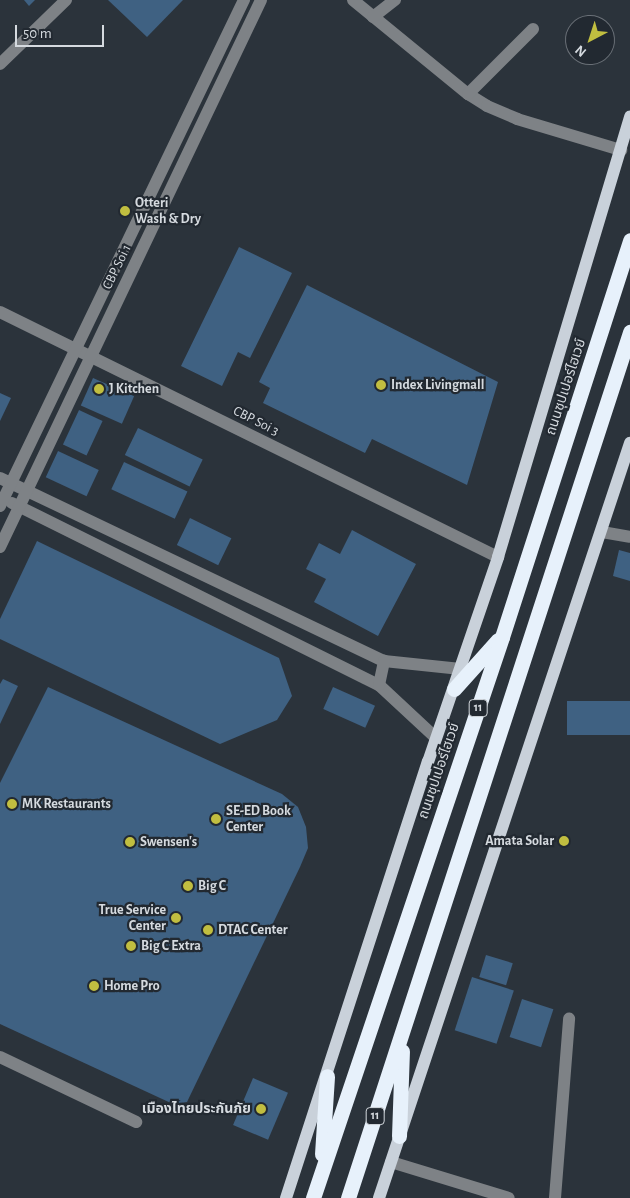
<!DOCTYPE html>
<meta charset="utf-8">
<style>
body{margin:0}
#map{position:relative;width:630px;height:1198px;overflow:hidden;background:#2b333b;font-family:"Alegreya Sans","Noto Sans Thai",sans-serif}
div>[style]{position:absolute}
.building>*{inset:0;background:#3f6182;transform-origin:0 0}
.minor>*{height:12px;margin:-6px;padding:0 6px;transform-origin:6px;border-radius:6px;background:#7e8286}
.major>*{height:12px;margin:-6px;padding:0 6px;transform-origin:6px;border-radius:6px;background:#c9d1da}
.highway>*{height:15px;margin:-7.5px;padding:0 7.5px;transform-origin:7.5px;border-radius:7.5px;background:#e7f1fb}
.dots>*{width:14px;height:14px;translate:-50% -50%;box-sizing:border-box;border:2px solid #222931;border-radius:50%}
span{translate:-50% -50%;white-space:nowrap;text-align:center;line-height:1.15;-webkit-text-stroke:4.5px #222931;paint-order:stroke}
.shield-label span{padding:1px 4px;background:#222931;border:1px solid;border-radius:4px;-webkit-text-stroke-width:0}
.shield-label{font-size:12px;color:#d5dadf;font-weight:700}
.poi-label{font-size:14px;color:#d5dadf;font-weight:700}
.left{translate:0 -50%;text-align:left}
.right{translate:-100% -50%;text-align:right}
.street-label{font-size:14px;color:#d5dadf}
.north{position:absolute;left:565px;top:15px;width:50px;height:50px;box-sizing:border-box;background:#222931;border:1px solid #6a7077;border-radius:50%;rotate:220deg;font-size:14px;font-weight:700;line-height:20px;text-align:center;color:#d5dadf}
.north::after{content:'';display:block;margin:auto;width:18px;height:22px;background:#c1be40;clip-path:polygon(50% 0,100% 100%,50% 72%,0 100%)}
.scale{position:absolute;left:15px;top:25px;width:89px;height:22px;box-sizing:border-box;border:2px solid #d5dadf;border-top:0;padding-left:6px;font-size:15px;line-height:18px;white-space:nowrap;color:#d5dadf;-webkit-text-stroke:4px #222931;paint-order:stroke}
</style>
<div id="map">
<div class="building">
<div style="clip-path:polygon(24px 0,35px 0,29px 6px)"></div>
<div style="clip-path:polygon(108px 0,183px 0,147px 37px)"></div>
<div style="clip-path:polygon(239px 247px,292px 273px,250px 358px,238px 352px,222px 386px,181px 366px)"></div>
<div style="clip-path:polygon(307px 285px,498px 382px,467px 485px,372px 439px,365px 453px,263px 403px,270px 388px,259px 382px)"></div>
<div style="left:93px;top:378px;width:45px;height:30px;rotate:24deg"></div>
<div style="clip-path:polygon(0 393px,11px 398px,0 421px)"></div>
<div style="left:79px;top:410px;width:26px;height:38px;rotate:25deg"></div>
<div style="left:138px;top:428px;width:72px;height:30px;rotate:26deg"></div>
<div style="left:58px;top:451px;width:45px;height:29px;rotate:25deg"></div>
<div style="left:124px;top:462px;width:70px;height:30px;rotate:25deg"></div>
<div style="left:190px;top:518px;width:46px;height:30px;rotate:26deg"></div>
<div style="clip-path:polygon(352px 530px,416px 564px,378px 636px,314px 602px,326px 579px,306px 569px,319px 543px,340px 554px)"></div>
<div style="clip-path:polygon(37px 541px,279px 658px,292px 696px,277px 720px,220px 744px,0 639px,0 619px)"></div>
<div style="clip-path:polygon(619px 550px,630px 553px,630px 581px,613px 576px)"></div>
<div style="clip-path:polygon(3px 679px,18px 686px,0 724px,0 684px)"></div>
<div style="clip-path:polygon(48px 687px,282px 794px,298px 807px,306px 827px,308px 848px,300px 867px,187px 1102px,173px 1104px,0 1024px,0 783px)"></div>
<div style="left:333px;top:687px;width:46px;height:24px;rotate:24deg"></div>
<div style="left:630px;top:701px;width:34px;height:63px;rotate:90deg"></div>
<div style="left:486px;top:955px;width:28px;height:23px;rotate:17deg"></div>
<div style="left:472px;top:977px;width:44px;height:56px;rotate:18deg"></div>
<div style="left:522px;top:999px;width:33px;height:40px;rotate:18deg"></div>
<div style="left:253px;top:1078px;width:38px;height:51px;rotate:23deg"></div>
</div>
<div class="minor">
<div style="left:353px;top:0;width:149px;rotate:39.3deg"></div>
<div style="left:468px;top:94px;width:22px;rotate:32deg"></div>
<div style="left:487px;top:106px;width:33px;rotate:23deg"></div>
<div style="left:517px;top:119px;width:109px;rotate:16.6deg"></div>
<div style="left:373px;top:17px;width:28px;rotate:-38deg"></div>
<div style="left:0;top:64px;width:92px;rotate:-44.1deg"></div>
<div style="left:468px;top:94px;width:92px;rotate:-45deg"></div>
<div style="left:0;top:312px;width:555px;rotate:26.2deg"></div>
<div style="left:0;top:478px;width:425px;rotate:25.5deg"></div>
<div style="left:384px;top:661px;width:77px;rotate:5.9deg"></div>
<div style="left:12px;top:503px;width:410px;rotate:26.4deg"></div>
<div style="left:379px;top:685px;width:78px;rotate:42.9deg"></div>
<div style="left:0;top:506px;width:562px;rotate:-64.26deg"></div>
<div style="left:602px;top:532px;width:28px;rotate:10deg"></div>
<div style="left:0;top:547px;width:606px;rotate:-64.49deg"></div>
<div style="left:379px;top:685px;width:25px;rotate:-78deg"></div>
<div style="left:0;top:1057px;width:151px;rotate:25.5deg"></div>
<div style="left:391px;top:1162px;width:123px;rotate:17deg"></div>
<div style="left:555px;top:1198px;width:180px;rotate:-85.5deg"></div>
</div>
<div class="major">
<div style="left:286px;top:1198px;width:459px;rotate:-72deg"></div>
<div style="left:428px;top:762px;width:217px;rotate:-71.1deg"></div>
<div style="left:498px;top:557px;width:460px;rotate:-73.3deg"></div>
<div style="left:379px;top:1198px;width:796px;rotate:-71.61deg"></div>
</div>
<div class="highway">
<div style="left:454px;top:689px;width:66px;rotate:-48.1deg"></div>
<div style="left:399px;top:1136px;width:85px;rotate:-88deg"></div>
<div style="left:322px;top:1154px;width:78px;rotate:-86.3deg"></div>
<div style="left:313px;top:1198px;width:592px;rotate:-71.38deg"></div>
<div style="left:502px;top:637px;width:417px;rotate:-72.1deg"></div>
<div style="left:348px;top:1198px;width:911px;rotate:-71.96deg"></div>
</div>
<div class="dots">
<div style="left:125px;top:211px;background:#c1be40"></div>
<div style="left:381px;top:385px;background:#c1be40"></div>
<div style="left:99px;top:389px;background:#c1be40"></div>
<div style="left:12px;top:804px;background:#c1be40"></div>
<div style="left:216px;top:819px;background:#c1be40"></div>
<div style="left:564px;top:841px;background:#c1be40"></div>
<div style="left:130px;top:842px;background:#c1be40"></div>
<div style="left:188px;top:886px;background:#c1be40"></div>
<div style="left:176px;top:918px;background:#c1be40"></div>
<div style="left:208px;top:930px;background:#c1be40"></div>
<div style="left:131px;top:946px;background:#c1be40"></div>
<div style="left:94px;top:986px;background:#c1be40"></div>
<div style="left:261px;top:1109px;background:#c1be40"></div>
</div>
<div class="shield-label">
<span style="left:478px;top:708px">11</span>
<span style="left:375px;top:1116px">11</span>
</div>
<div class="poi-label">
<span class="left" style="left:135px;top:211px">Otteri<br>Wash &amp; Dry</span>
<span class="left" style="left:391px;top:385px">Index Livingmall</span>
<span class="left" style="left:109px;top:389px">J Kitchen</span>
<span class="left" style="left:22px;top:804px">MK Restaurants</span>
<span class="left" style="left:226px;top:819px">SE-ED Book<br>Center</span>
<span class="right" style="left:554px;top:841px">Amata Solar</span>
<span class="left" style="left:140px;top:842px">Swensen's</span>
<span class="left" style="left:198px;top:886px">Big C</span>
<span class="right" style="left:166px;top:918px">True Service<br>Center</span>
<span class="left" style="left:218px;top:930px">DTAC Center</span>
<span class="left" style="left:141px;top:946px">Big C Extra</span>
<span class="left" style="left:104px;top:986px">Home Pro</span>
<span class="right" style="left:251px;top:1109px">เมืองไทยประกันภัย</span>
</div>
<div class="street-label">
<span style="left:117px;top:267px;rotate:-64deg">CBP Soi 1</span>
<span style="left:566px;top:387px;rotate:-72deg">ถนนซุปเปอร์ไฮเวย์</span>
<span style="left:256px;top:421px;rotate:27deg">CBP Soi 3</span>
<span style="left:439px;top:771px;rotate:-71deg">ถนนซุปเปอร์ไฮเวย์</span>
</div>
<div class="north">N</div>
<div class="scale">50 m</div>
</div>
